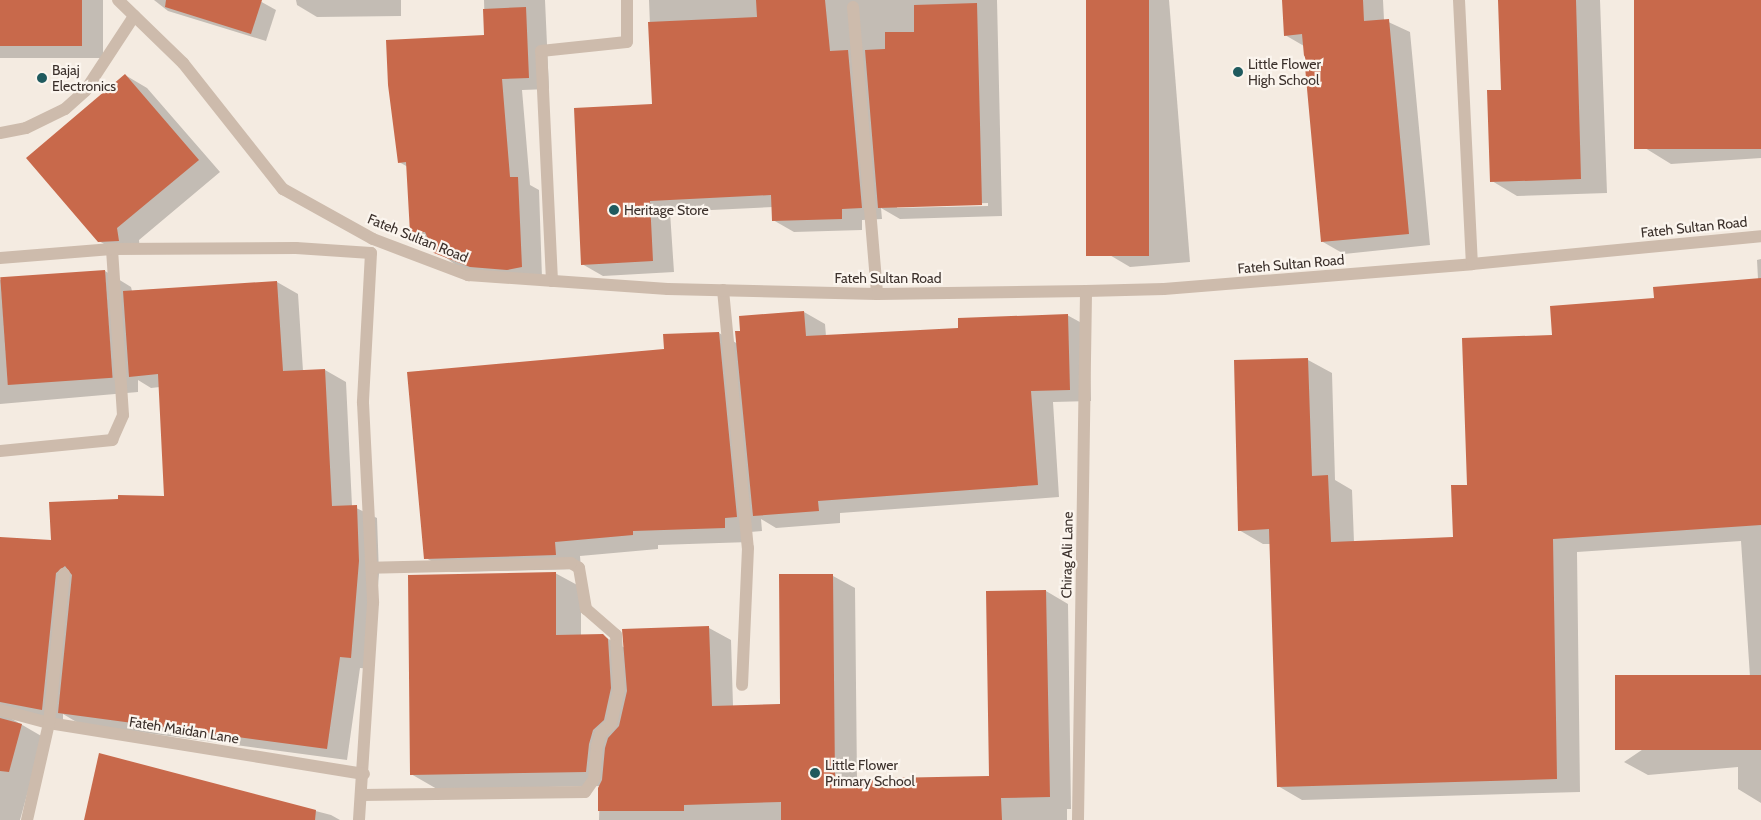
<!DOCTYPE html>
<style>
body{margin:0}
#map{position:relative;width:1761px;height:820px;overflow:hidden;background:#f4ebe1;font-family:Cabin,sans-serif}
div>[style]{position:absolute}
.shadow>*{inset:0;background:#0003;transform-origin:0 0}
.building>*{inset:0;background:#c8694b;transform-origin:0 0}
.service>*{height:12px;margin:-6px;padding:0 6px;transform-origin:6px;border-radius:6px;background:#cdbbac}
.minor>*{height:12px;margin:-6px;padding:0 6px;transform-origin:6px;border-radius:6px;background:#cdbbac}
.tertiary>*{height:12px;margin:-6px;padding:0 6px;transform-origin:6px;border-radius:6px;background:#cdbbac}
.dots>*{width:14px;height:14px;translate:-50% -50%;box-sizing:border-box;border:2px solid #fbf5ee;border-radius:50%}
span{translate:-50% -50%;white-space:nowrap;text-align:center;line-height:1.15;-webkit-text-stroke:4.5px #fbf5ee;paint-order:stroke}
.poi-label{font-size:14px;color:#3b302b}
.left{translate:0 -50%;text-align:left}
.street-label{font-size:14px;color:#3b302b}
</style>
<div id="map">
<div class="shadow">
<div style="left:0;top:0;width:103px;height:58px"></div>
<div style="clip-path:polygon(154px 0,258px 0,276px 10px,266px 41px,168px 11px)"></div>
<div style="clip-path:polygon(296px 0,401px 0,401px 16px,317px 17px,297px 5px)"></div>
<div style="clip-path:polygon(484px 0,545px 0,549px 89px,522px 90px,530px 185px,539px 190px,542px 278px,492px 278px,456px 265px,411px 232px,408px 167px,399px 162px,485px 36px)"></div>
<div style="clip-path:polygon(evenodd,649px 0,1001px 0,997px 0,1002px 216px,900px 219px,881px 208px,882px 219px,862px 220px,862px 230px,794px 232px,773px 220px,773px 207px,670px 212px,674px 272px,603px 276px,582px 264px,653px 105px,649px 0,988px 203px,988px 206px,897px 208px,897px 206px,988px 203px)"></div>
<div style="clip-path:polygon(1088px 0,1169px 0,1190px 262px,1130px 267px,1108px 254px)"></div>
<div style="clip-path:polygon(1283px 0,1383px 0,1384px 20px,1410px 32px,1430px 245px,1344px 254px,1323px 242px,1304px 46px,1285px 35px)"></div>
<div style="clip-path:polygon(1499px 0,1600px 0,1607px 193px,1517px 196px,1492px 181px,1503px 91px)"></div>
<div style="clip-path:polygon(1651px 0,1761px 0,1761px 158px,1671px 164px,1645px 148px)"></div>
<div style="clip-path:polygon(125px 75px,147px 88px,220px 172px,139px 240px,140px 253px,121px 254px,99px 241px)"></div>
<div style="clip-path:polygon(1761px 259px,1761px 803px,1738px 789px,1738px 767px,1648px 775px,1624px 762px,1750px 677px,1741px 541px,1577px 552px,1580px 792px,1302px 800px,1278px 786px,1270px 544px,1263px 544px,1239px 530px,1308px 360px,1332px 373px,1335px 480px,1352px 490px,1354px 542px,1455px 539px,1468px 486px,1554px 336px,1655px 299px,1758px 279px,1757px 260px)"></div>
<div style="clip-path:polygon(105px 271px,131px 287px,132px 291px,277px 282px,298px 294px,303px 371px,325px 370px,346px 382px,352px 506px,377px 518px,379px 574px,371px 669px,360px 668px,347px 760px,80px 724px,63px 714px,63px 721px,12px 719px,43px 737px,20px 820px,0 820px,0 538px,52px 542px,166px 497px,160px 387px,151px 388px,138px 380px,138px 392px,0 404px,0 280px)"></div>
<div style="clip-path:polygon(804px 312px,825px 324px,826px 336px,960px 329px,1067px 315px,1089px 327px,1091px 401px,1053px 402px,1059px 497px,840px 513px,840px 523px,776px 528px,761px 519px,762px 531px,750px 532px,750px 542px,658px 545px,658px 549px,580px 556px,581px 569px,451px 572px,426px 558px,665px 350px,719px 333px,738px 344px)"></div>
<div style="clip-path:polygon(555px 573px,581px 587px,581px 636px,603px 636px,625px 648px,709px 628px,731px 640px,733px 706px,781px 705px,780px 576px,833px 576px,855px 588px,857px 780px,991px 777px,1046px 591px,1068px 604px,1071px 809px,1067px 809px,1067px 820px,599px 820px,600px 786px,437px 789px,411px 774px)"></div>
<div style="clip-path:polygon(100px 755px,331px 815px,340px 820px,85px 820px)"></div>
</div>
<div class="building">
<div style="left:0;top:0;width:82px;height:46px"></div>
<div style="clip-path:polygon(166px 0,262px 0,251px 34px,165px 7px)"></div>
<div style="clip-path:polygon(756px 0,825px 0,830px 51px,848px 50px,862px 208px,842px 209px,842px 219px,772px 221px,771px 195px,650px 201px,653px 261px,581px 265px,574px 108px,652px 104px,648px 22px,757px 17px)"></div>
<div style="left:1086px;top:0;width:63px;height:256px"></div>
<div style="clip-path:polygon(1282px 0,1363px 0,1364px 21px,1389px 19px,1409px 234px,1321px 242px,1302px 34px,1284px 36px)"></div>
<div style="clip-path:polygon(1498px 0,1576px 0,1581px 179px,1490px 182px,1487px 90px,1501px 90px)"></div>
<div style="left:1634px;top:0;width:127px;height:149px"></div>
<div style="clip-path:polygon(977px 3px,982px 205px,878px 208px,865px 50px,885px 49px,885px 32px,914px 32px,914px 5px)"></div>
<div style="clip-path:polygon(526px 7px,529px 78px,502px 79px,510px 177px,518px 177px,522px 267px,507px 270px,470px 267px,434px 253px,425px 232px,410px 233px,406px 162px,398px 163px,388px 85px,386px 40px,484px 35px,483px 9px)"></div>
<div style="clip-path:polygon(125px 74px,199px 160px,117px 228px,119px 241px,98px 242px,26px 158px)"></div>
<div style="left:105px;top:270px;width:108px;height:105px;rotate:86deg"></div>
<div style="clip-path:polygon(1761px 278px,1761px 525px,1553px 539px,1557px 779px,1277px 787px,1269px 529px,1238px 531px,1234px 360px,1308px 358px,1312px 476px,1328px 475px,1331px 542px,1453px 537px,1451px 485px,1467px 485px,1462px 338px,1552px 335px,1550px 306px,1654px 298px,1653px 287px)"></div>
<div style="clip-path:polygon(277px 281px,283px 371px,325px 369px,332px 506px,357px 505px,359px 561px,351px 658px,340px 657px,327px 749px,58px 713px,72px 575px,65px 566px,56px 573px,42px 710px,0 702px,0 537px,51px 540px,49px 502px,118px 499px,118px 495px,164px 496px,158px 374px,129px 377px,123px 291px)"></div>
<div style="clip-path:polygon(804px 311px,806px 336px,958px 328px,958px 318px,1068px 314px,1070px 390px,1031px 391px,1038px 485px,818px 501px,819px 511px,753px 516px,735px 331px,740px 331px,739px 316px)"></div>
<div style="clip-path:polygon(719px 332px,737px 517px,725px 518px,725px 528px,633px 531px,633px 535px,555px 542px,556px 555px,424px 559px,407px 372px,664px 349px,663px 334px)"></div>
<div style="clip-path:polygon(556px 572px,556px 635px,603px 634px,608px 639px,611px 688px,604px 720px,593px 730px,589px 744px,586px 772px,410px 775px,408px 575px)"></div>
<div style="clip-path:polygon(779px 574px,833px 574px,835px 779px,989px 776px,986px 591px,1046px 590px,1050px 797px,1001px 798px,1002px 820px,781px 820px,781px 802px,684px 805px,684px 811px,598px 811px,598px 788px,602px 780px,605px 748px,608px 738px,619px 726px,627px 691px,622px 629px,709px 626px,712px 706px,780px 704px)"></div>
<div style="left:1761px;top:675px;width:75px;height:146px;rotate:90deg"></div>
<div style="clip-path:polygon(0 718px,22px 724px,9px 772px,0 771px)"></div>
<div style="clip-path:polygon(99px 753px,316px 810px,315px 820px,84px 820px)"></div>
</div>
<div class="service">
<div style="left:1459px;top:0;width:264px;rotate:87.2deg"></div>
<div style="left:853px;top:7px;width:288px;rotate:85.2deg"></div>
<div style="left:0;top:451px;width:113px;rotate:-5.6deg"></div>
<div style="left:112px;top:440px;width:27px;rotate:-66deg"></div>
<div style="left:123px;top:415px;width:166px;rotate:-93.8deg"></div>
</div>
<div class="minor">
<div style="left:0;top:133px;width:26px;rotate:-11deg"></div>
<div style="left:26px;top:128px;width:43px;rotate:-26deg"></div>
<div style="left:65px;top:109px;width:27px;rotate:-42deg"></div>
<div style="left:85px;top:91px;width:90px;rotate:-56.8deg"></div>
<div style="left:0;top:258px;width:112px;rotate:-4.6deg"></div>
<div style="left:112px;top:249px;width:184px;rotate:-0.3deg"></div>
<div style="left:296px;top:248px;width:75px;rotate:3.8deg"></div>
<div style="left:371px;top:253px;width:150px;rotate:93.1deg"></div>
<div style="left:363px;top:403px;width:200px;rotate:87.1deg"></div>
<div style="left:373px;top:603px;width:217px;rotate:93.7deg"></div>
<div style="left:552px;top:281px;width:230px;rotate:-92.7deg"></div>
<div style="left:541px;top:51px;width:86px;rotate:-6deg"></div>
<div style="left:627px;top:42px;width:42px;rotate:-90deg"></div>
<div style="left:723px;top:290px;width:259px;rotate:84.5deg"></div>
<div style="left:748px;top:548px;width:137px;rotate:92.5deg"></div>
<div style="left:0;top:710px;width:51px;rotate:14.9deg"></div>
<div style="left:49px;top:723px;width:319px;rotate:9.2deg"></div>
<div style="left:362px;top:795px;width:223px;rotate:-0.8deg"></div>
<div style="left:585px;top:792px;width:16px;rotate:-55deg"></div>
<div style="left:594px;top:779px;width:33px;rotate:-85deg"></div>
<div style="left:597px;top:746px;width:14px;rotate:-73deg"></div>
<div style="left:601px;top:733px;width:13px;rotate:-42deg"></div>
<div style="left:611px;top:724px;width:36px;rotate:-77deg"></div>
<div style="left:619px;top:689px;width:54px;rotate:-93.2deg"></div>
<div style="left:616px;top:635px;width:40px;rotate:-139deg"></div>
<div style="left:586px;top:609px;width:42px;rotate:-99.7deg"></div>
<div style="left:579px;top:568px;width:9px;rotate:-148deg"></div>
<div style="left:571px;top:563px;width:199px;rotate:178.6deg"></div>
<div style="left:27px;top:820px;width:99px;rotate:-77.2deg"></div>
<div style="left:49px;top:723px;width:150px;rotate:-84.3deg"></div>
</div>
<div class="tertiary">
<div style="left:118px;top:0;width:91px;rotate:44.1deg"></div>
<div style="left:183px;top:63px;width:161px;rotate:51.6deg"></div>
<div style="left:283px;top:189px;width:103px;rotate:29.1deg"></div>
<div style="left:373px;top:239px;width:102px;rotate:20.8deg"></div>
<div style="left:468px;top:275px;width:200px;rotate:4deg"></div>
<div style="left:668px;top:289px;width:209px;rotate:1.4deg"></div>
<div style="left:877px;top:294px;width:209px;rotate:-0.8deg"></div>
<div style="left:1086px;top:291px;width:78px;rotate:-1.5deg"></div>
<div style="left:1164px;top:289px;width:309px;rotate:-4.6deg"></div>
<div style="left:1472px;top:264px;width:290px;rotate:-5.5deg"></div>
<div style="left:1078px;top:820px;width:529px;rotate:-89.13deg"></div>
</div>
<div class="dots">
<div style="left:1238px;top:72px;background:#1f5a5e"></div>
<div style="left:42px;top:78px;background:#1f5a5e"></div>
<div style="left:614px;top:210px;background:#1f5a5e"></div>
<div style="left:815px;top:773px;background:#1f5a5e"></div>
</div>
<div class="poi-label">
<span class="left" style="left:1248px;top:72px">Little Flower<br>High School</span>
<span class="left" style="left:52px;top:78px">Bajaj<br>Electronics</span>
<span class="left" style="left:624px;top:210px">Heritage Store</span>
<span class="left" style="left:825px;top:773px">Little Flower<br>Primary School</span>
</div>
<div class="street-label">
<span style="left:1694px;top:227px;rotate:-6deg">Fateh Sultan Road</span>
<span style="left:418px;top:238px;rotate:22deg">Fateh Sultan Road</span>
<span style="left:1291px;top:264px;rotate:-5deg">Fateh Sultan Road</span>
<span style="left:888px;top:278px">Fateh Sultan Road</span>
<span style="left:1067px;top:555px;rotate:-89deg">Chirag Ali Lane</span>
<span style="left:184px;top:730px;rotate:9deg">Fateh Maidan Lane</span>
</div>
</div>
